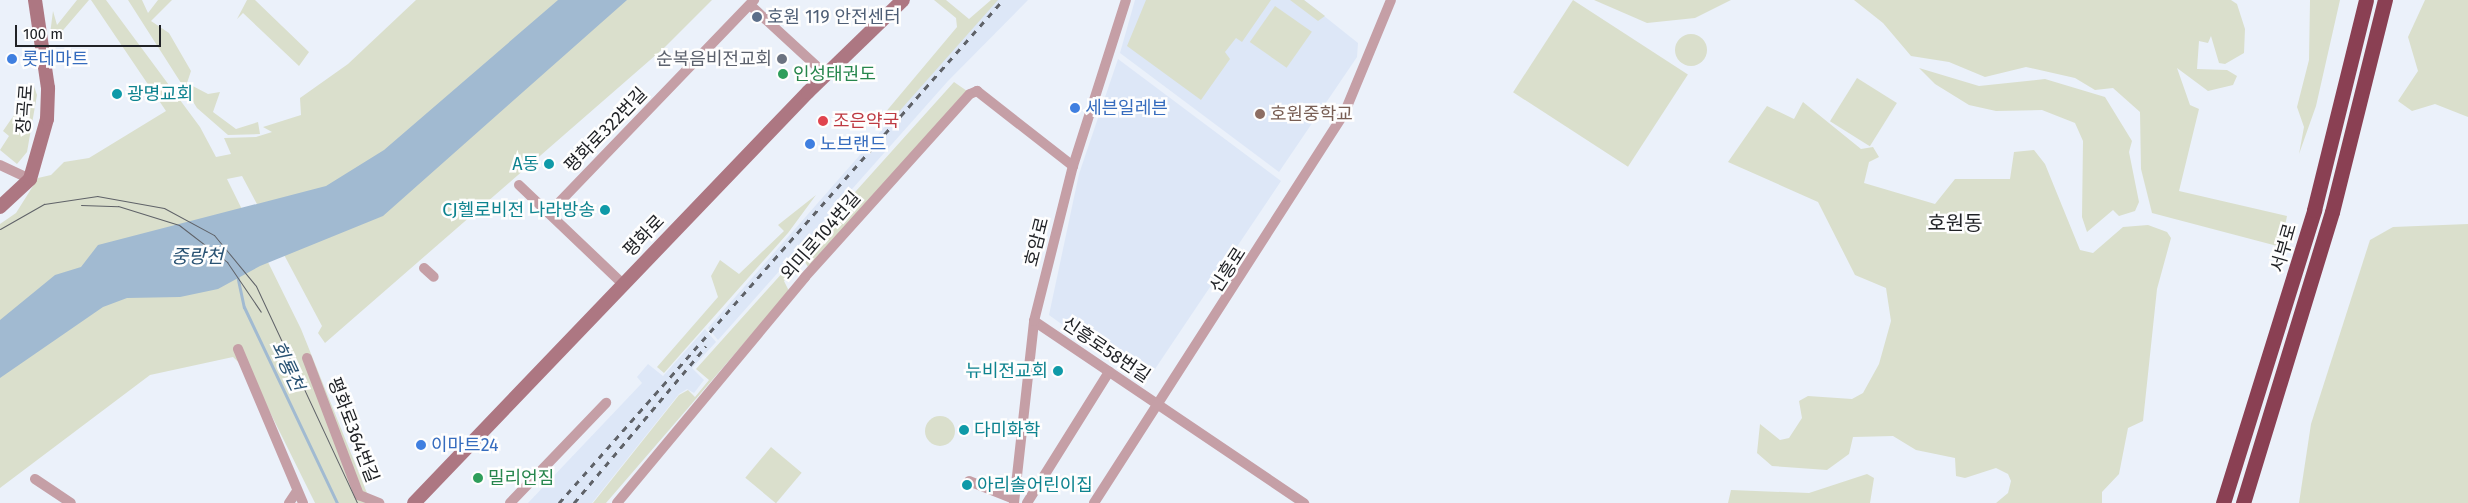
<!DOCTYPE html>
<meta charset="utf-8">
<style>
body{margin:0}
#map{position:relative;width:2468px;height:503px;overflow:hidden;background:#ebf1fa;font-family:"Fira Sans","Noto Sans KR",sans-serif}
div>[style]{position:absolute}
.built>*{inset:0;background:#dde7f7}
.green>*{inset:0;background:#dadfcc;transform-origin:0 0}
.round{border-radius:50%}
.water>*{inset:0;background:#a1bad1}
.stream>*{height:3px;margin:-1.5px;padding:0 1.5px;transform-origin:1.5px;border-radius:1.5px;background:#a1bad1}
.street>*{height:10px;margin:-5px;padding:0 5px;transform-origin:5px;border-radius:5px;background:#c59fa6}
.secondary>*{height:14px;margin:-7px;padding:0 7px;transform-origin:7px;border-radius:7px;background:#ad7782}
.highway>*{height:15px;margin:-7.5px;padding:0 7.5px;transform-origin:7.5px;border-radius:7.5px;background:#8a4053}
.tram>*{height:1px;margin:-0.5px;padding:0 0.5px;transform-origin:0.5px;border-radius:0.5px;background:#5f6268}
.rail>*{height:3px;margin-top:-1.5px;transform-origin:0;background:repeating-linear-gradient(90deg,#5f6268 0 6px,transparent 0 12px)}
.dots>*{width:14px;height:14px;translate:-50% -50%;box-sizing:border-box;border:2px solid #fefefe;border-radius:50%}
span{translate:-50% -50%;white-space:nowrap;text-align:center;line-height:1.15;-webkit-text-stroke:5px #fefefe;paint-order:stroke}
.service-label{font-size:18px;color:#4e5e75}
.left{translate:0 -50%;text-align:left}
.shop-label{font-size:18px;color:#366cbe}
.worship-label{font-size:18px;color:#5b616d}
.right{translate:-100% -50%;text-align:right}
.leisure-label{font-size:18px;color:#27864d}
.culture-label{font-size:18px;color:#0d838f}
.street-label{font-size:18px;color:#202226}
.education-label{font-size:18px;color:#785e54}
.health-label{font-size:18px;color:#be3a42}
.water-label{font-size:19px;color:#295273;font-style:italic}
.quarter-label{font-size:20px;color:#202226}
.scale{position:absolute;left:15px;top:25px;width:146px;height:22px;box-sizing:border-box;border:2px solid #202226;border-top:0;padding-left:6px;font-size:15px;line-height:18px;white-space:nowrap;color:#202226;-webkit-text-stroke:4px #fefefe;paint-order:stroke}
</style>
<div id="map">
<div class="built">
<div style="clip-path:polygon(996px 0,1028px 0,948px 81px,718px 340px,708px 328px)"></div>
<div style="clip-path:polygon(1135px 0,1304px 0,1358px 43px,1357px 57px,1279px 172px,1120px 53px)"></div>
<div style="clip-path:polygon(1118px 59px,1281px 181px,1147px 381px,1132px 375px,1049px 315px,1079px 174px)"></div>
<div style="clip-path:polygon(705px 329px,716px 342px,692px 368px,704px 380px,694px 393px,687px 389px,679px 394px,592px 503px,528px 503px,642px 383px,637px 377px,648px 364px,663px 376px)"></div>
</div>
<div class="green">
<div style="clip-path:polygon(77px 0,89px 0,58px 36px,50px 34px,53px 11px,57px 25px)"></div>
<div style="clip-path:polygon(91px 0,106px 0,200px 127px,216px 157px,231px 154px,224px 138px,256px 137px,272px 132px,263px 127px,301px 115px,300px 98px,348px 64px,416px 0,712px 0,665px 47px,325px 343px,318px 333px,322px 326px,242px 176px,227px 179px,301px 329px,371px 503px,315px 503px,251px 374px,233px 357px,150px 375px,0 488px,0 224px,16px 213px,38px 178px,51px 175px,64px 162px,89px 158px,166px 111px)"></div>
<div style="clip-path:polygon(128px 0,142px 0,148px 13px,158px 0,172px 0,151px 21px,169px 33px,191px 71px,187px 83px,208px 94px,220px 92px,213px 112px,236px 129px,258px 122px,260px 134px,228px 135px,197px 108px)"></div>
<div style="clip-path:polygon(247px 0,255px 0,309px 52px,299px 66px,243px 13px,237px 19px)"></div>
<div style="clip-path:polygon(934px 0,946px 0,969px 19px,991px 0,998px 0,888px 124px,879px 120px,957px 27px,956px 18px)"></div>
<div style="clip-path:polygon(1146px 0,1271px 0,1242px 42px,1236px 38px,1225px 52px,1230px 59px,1201px 100px,1127px 46px)"></div>
<div style="clip-path:polygon(1290px 0,1304px 0,1325px 16px,1318px 21px)"></div>
<div style="left:1573px;top:0;width:137px;height:110px;rotate:33deg"></div>
<div style="clip-path:polygon(1594px 0,1731px 0,1695px 18px,1647px 23px)"></div>
<div style="clip-path:polygon(1854px 0,2231px 0,2237px 4px,2245px 29px,2244px 53px,2225px 64px,2219px 63px,2211px 36px,2208px 43px,2199px 41px,2197px 69px,2227px 70px,2237px 76px,2233px 85px,2208px 91px,2177px 68px,2190px 105px,2199px 109px,2179px 191px,2287px 216px,2281px 247px,2152px 213px,2141px 169px,2140px 112px,2113px 88px,2095px 90px,2075px 78px,2026px 67px,1985px 77px,1949px 62px,1911px 56px,1883px 23px)"></div>
<div style="clip-path:polygon(2310px 0,2340px 0,2316px 106px,2299px 154px,2304px 127px,2297px 107px,2309px 60px)"></div>
<div style="clip-path:polygon(2425px 0,2468px 0,2468px 117px,2435px 104px,2412px 111px,2398px 101px,2418px 71px,2408px 37px)"></div>
<div style="left:1275px;top:6px;width:45px;height:44px;rotate:35deg"></div>
<div class="round" style="left:1675px;top:34px;width:32px;height:32px"></div>
<div style="clip-path:polygon(1919px 68px,1979px 86px,2045px 79px,2105px 97px,2132px 141px,2129px 152px,2139px 202px,2135px 211px,2119px 216px,2113px 210px,2087px 232px,2082px 217px,2083px 141px,2075px 123px,2042px 110px,1996px 111px,1969px 105px,1935px 84px)"></div>
<div style="left:1857px;top:78px;width:47px;height:51px;rotate:32deg"></div>
<div style="clip-path:polygon(954px 82px,967px 91px,808px 267px,804px 260px,784px 281px,789px 291px,606px 503px,593px 503px,679px 395px,688px 390px,695px 397px,709px 380px,696px 369px)"></div>
<div style="clip-path:polygon(34px 86px,37px 95px,27px 152px,17px 164px,0 150px,9px 136px,3px 131px)"></div>
<div style="clip-path:polygon(1803px 102px,1861px 149px,1873px 147px,1879px 157px,1869px 162px,1864px 183px,1935px 204px,1955px 179px,2010px 179px,2014px 152px,2034px 150px,2045px 164px,2080px 250px,2093px 253px,2123px 227px,2148px 225px,2167px 232px,2171px 238px,2157px 289px,2143px 421px,2128px 428px,2119px 474px,2102px 492px,2102px 503px,1996px 503px,2008px 493px,2011px 481px,2008px 474px,1996px 468px,1965px 478px,1956px 476px,1955px 458px,1916px 450px,1893px 436px,1853px 437px,1849px 454px,1827px 470px,1772px 466px,1757px 453px,1760px 424px,1780px 440px,1789px 438px,1802px 418px,1799px 401px,1808px 396px,1852px 399px,1863px 393px,1879px 364px,1891px 321px,1886px 288px,1855px 275px,1818px 202px,1728px 162px,1767px 106px,1794px 119px)"></div>
<div style="clip-path:polygon(816px 195px,788px 233px,664px 373px,657px 367px,718px 297px,711px 276px,720px 260px,739px 274px,784px 231px,778px 225px)"></div>
<div style="clip-path:polygon(2468px 224px,2468px 503px,2299px 503px,2311px 424px,2370px 240px,2393px 227px)"></div>
<div class="round" style="left:925px;top:416px;width:30px;height:30px"></div>
<div style="left:771px;top:447px;width:40px;height:40px;rotate:40deg"></div>
<div style="clip-path:polygon(1867px 474px,1874px 478px,1870px 503px,1728px 503px,1731px 490px,1809px 493px)"></div>
</div>
<div class="water">
<div style="clip-path:polygon(558px 0,627px 0,383px 216px,260px 266px,218px 289px,180px 297px,127px 298px,103px 307px,0 378px,0 320px,55px 275px,81px 267px,98px 245px,326px 186px,384px 150px)"></div>
</div>
<div class="stream">
<div style="left:237px;top:275px;width:33px;rotate:78deg"></div>
<div style="left:244px;top:307px;width:217px;rotate:64.6deg"></div>
</div>
<div class="street">
<div style="left:750px;top:5px;width:102px;rotate:42.6deg"></div>
<div style="left:0;top:165px;width:33px;rotate:25deg"></div>
<div style="left:519px;top:185px;width:144px;rotate:43.6deg"></div>
<div style="left:549px;top:213px;width:296px;rotate:-46.1deg"></div>
<div style="left:424px;top:268px;width:13px;rotate:42deg"></div>
<div style="left:1034px;top:321px;width:326px;rotate:34deg"></div>
<div style="left:238px;top:349px;width:167px;rotate:67.1deg"></div>
<div style="left:307px;top:358px;width:147px;rotate:69.2deg"></div>
<div style="left:359px;top:495px;width:22px;rotate:22deg"></div>
<div style="left:35px;top:479px;width:43px;rotate:33.7deg"></div>
<div style="left:969px;top:481px;width:48px;rotate:21.8deg"></div>
<div style="left:289px;top:503px;width:14px;rotate:-56deg"></div>
<div style="left:510px;top:503px;width:139px;rotate:-46.2deg"></div>
<div style="left:617px;top:503px;width:294px;rotate:-50.2deg"></div>
<div style="left:805px;top:277px;width:246px;rotate:-48deg"></div>
<div style="left:970px;top:94px;width:8px;rotate:-23deg"></div>
<div style="left:977px;top:91px;width:122px;rotate:38deg"></div>
<div style="left:1014px;top:503px;width:183px;rotate:-83.7deg"></div>
<div style="left:1034px;top:321px;width:160px;rotate:-75.9deg"></div>
<div style="left:1073px;top:166px;width:174px;rotate:-72.3deg"></div>
<div style="left:1027px;top:503px;width:155px;rotate:-58deg"></div>
<div style="left:1094px;top:503px;width:462px;rotate:-57.3deg"></div>
<div style="left:1344px;top:114px;width:123px;rotate:-67.6deg"></div>
</div>
<div class="secondary">
<div style="left:0;top:207px;width:41px;rotate:-43deg"></div>
<div style="left:30px;top:179px;width:62px;rotate:-74.2deg"></div>
<div style="left:47px;top:119px;width:31px;rotate:-88deg"></div>
<div style="left:48px;top:88px;width:89px;rotate:-98.4deg"></div>
<div style="left:414px;top:503px;width:569px;rotate:-46.21deg"></div>
<div style="left:808px;top:92px;width:132px;rotate:-44.1deg"></div>
</div>
<div class="highway">
<div style="left:2223px;top:503px;width:307px;rotate:-72.7deg"></div>
<div style="left:2314px;top:210px;width:216px;rotate:-76.1deg"></div>
<div style="left:2243px;top:503px;width:304px;rotate:-73deg"></div>
<div style="left:2332px;top:212px;width:219px;rotate:-76deg"></div>
</div>
<div class="tram">
<div style="left:81px;top:205px;width:37px;rotate:2deg"></div>
<div style="left:118px;top:206px;width:64px;rotate:17.3deg"></div>
<div style="left:179px;top:225px;width:61px;rotate:37.6deg"></div>
<div style="left:227px;top:262px;width:60px;rotate:55.8deg"></div>
<div style="left:0;top:229px;width:51px;rotate:-29.6deg"></div>
<div style="left:44px;top:204px;width:54px;rotate:-8.6deg"></div>
<div style="left:97px;top:196px;width:68px;rotate:10.2deg"></div>
<div style="left:164px;top:208px;width:57px;rotate:28.4deg"></div>
<div style="left:214px;top:235px;width:66px;rotate:50.5deg"></div>
<div style="left:256px;top:286px;width:239px;rotate:65deg"></div>
</div>
<div class="rail">
<div style="left:559px;top:503px;width:671px;rotate:-48.57deg"></div>
<div style="left:574px;top:503px;width:205px;rotate:-49.9deg"></div>
</div>
<div class="dots">
<div style="left:757px;top:17px;background:#5c6f8a"></div>
<div style="left:12px;top:59px;background:#3f7fe0"></div>
<div style="left:782px;top:59px;background:#6b7280"></div>
<div style="left:783px;top:74px;background:#2e9e5b"></div>
<div style="left:117px;top:94px;background:#0f9aa8"></div>
<div style="left:1075px;top:108px;background:#3f7fe0"></div>
<div style="left:1260px;top:114px;background:#8d6e63"></div>
<div style="left:823px;top:121px;background:#e0444e"></div>
<div style="left:810px;top:144px;background:#3f7fe0"></div>
<div style="left:549px;top:164px;background:#0f9aa8"></div>
<div style="left:605px;top:210px;background:#0f9aa8"></div>
<div style="left:1058px;top:371px;background:#0f9aa8"></div>
<div style="left:964px;top:430px;background:#0f9aa8"></div>
<div style="left:421px;top:445px;background:#3f7fe0"></div>
<div style="left:478px;top:478px;background:#2e9e5b"></div>
<div style="left:967px;top:485px;background:#0f9aa8"></div>
</div>
<div class="service-label">
<span class="left" style="left:767px;top:17px">호원 119 안전센터</span>
</div>
<div class="shop-label">
<span class="left" style="left:22px;top:59px">롯데마트</span>
<span class="left" style="left:1085px;top:108px">세븐일레븐</span>
<span class="left" style="left:820px;top:144px">노브랜드</span>
<span class="left" style="left:431px;top:445px">이마트24</span>
</div>
<div class="worship-label">
<span class="right" style="left:772px;top:59px">순복음비전교회</span>
</div>
<div class="leisure-label">
<span class="left" style="left:793px;top:74px">인성태권도</span>
<span class="left" style="left:488px;top:478px">밀리언짐</span>
</div>
<div class="culture-label">
<span class="left" style="left:127px;top:94px">광명교회</span>
<span class="right" style="left:539px;top:164px">A동</span>
<span class="right" style="left:595px;top:210px">CJ헬로비전 나라방송</span>
<span class="right" style="left:1048px;top:371px">뉴비전교회</span>
<span class="left" style="left:974px;top:430px">다미화학</span>
<span class="left" style="left:977px;top:485px">아리솔어린이집</span>
</div>
<div class="street-label">
<span style="left:25px;top:109px;rotate:-86deg">장곡로</span>
<span style="left:606px;top:130px;rotate:-46deg">평화로322번길</span>
<span style="left:644px;top:236px;rotate:-46deg">평화로</span>
<span style="left:821px;top:236px;rotate:-49deg">외미로104번길</span>
<span style="left:1037px;top:242px;rotate:-76deg">호암로</span>
<span style="left:2284px;top:248px;rotate:-74deg">서부로</span>
<span style="left:1228px;top:270px;rotate:-57deg">신흥로</span>
<span style="left:1106px;top:350px;rotate:34deg">신흥로58번길</span>
<span style="left:353px;top:430px;rotate:69deg">평화로364번길</span>
</div>
<div class="education-label">
<span class="left" style="left:1270px;top:114px">호원중학교</span>
</div>
<div class="health-label">
<span class="left" style="left:833px;top:121px">조은약국</span>
</div>
<div class="water-label">
<span style="left:197px;top:257px">중랑천</span>
<span style="left:287px;top:366px;rotate:65deg">회룡천</span>
</div>
<div class="quarter-label">
<span style="left:1955px;top:223px">호원동</span>
</div>
<div class="scale">100 m</div>
</div>
